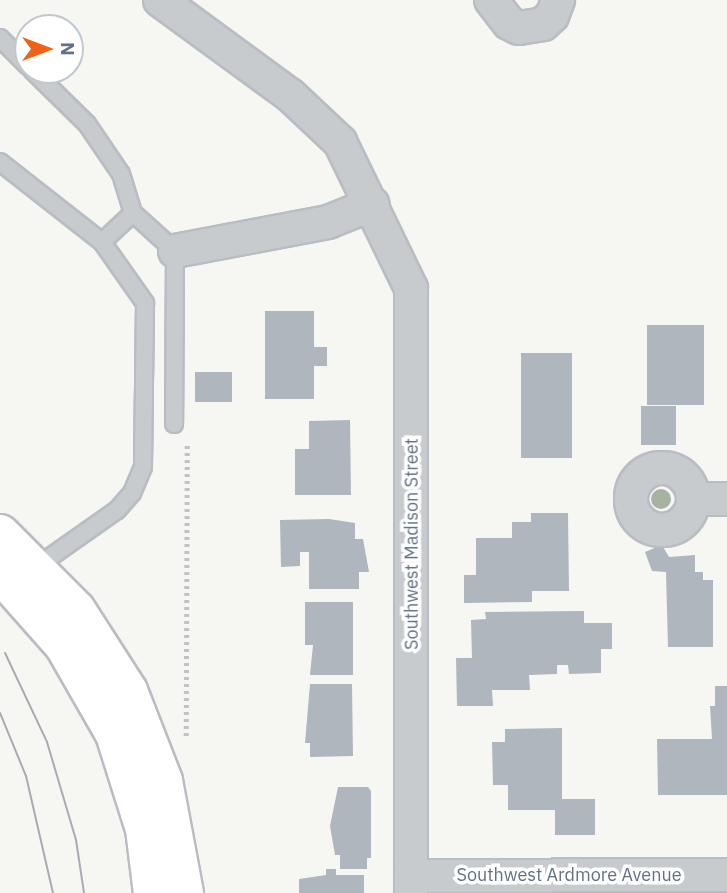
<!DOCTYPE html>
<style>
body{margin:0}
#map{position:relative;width:727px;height:893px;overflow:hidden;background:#f6f6f2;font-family:"IBM Plex Sans",sans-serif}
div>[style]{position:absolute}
.building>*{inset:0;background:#afb6bd;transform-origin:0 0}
.path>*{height:4.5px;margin-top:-2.25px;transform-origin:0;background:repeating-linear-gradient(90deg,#c0c2c4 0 3.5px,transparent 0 7px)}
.roads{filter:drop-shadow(2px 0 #b9bdc3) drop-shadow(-2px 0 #b9bdc3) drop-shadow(0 2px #b9bdc3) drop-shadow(0 -2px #b9bdc3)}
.lane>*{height:16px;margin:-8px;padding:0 8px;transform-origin:8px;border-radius:8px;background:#c8cbce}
.street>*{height:32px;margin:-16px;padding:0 16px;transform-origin:16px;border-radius:16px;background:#c8cbce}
.street>.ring{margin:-16px;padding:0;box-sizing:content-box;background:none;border:32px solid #c8cbce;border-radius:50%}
.secondary>*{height:38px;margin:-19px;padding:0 19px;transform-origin:19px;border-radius:19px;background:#fff}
.tram>*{height:2px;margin:-1px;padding:0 1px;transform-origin:1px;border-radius:1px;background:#a7acb2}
.trees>*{width:20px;height:20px;margin:-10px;border-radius:50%;background:#a6b3a3}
span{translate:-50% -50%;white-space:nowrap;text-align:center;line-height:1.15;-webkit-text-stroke:7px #fff;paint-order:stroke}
.street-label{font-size:18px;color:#627286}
.north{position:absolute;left:14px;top:14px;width:70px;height:70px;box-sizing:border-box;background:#fff;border:2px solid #c0c7cf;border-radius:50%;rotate:90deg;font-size:19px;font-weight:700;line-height:28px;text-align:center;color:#627286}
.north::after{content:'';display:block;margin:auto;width:24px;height:32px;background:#f26216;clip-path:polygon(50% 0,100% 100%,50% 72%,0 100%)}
</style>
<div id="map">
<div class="building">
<div style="clip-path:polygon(265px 311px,314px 311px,314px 347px,327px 347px,327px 366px,314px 366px,314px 399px,265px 399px)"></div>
<div style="left:647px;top:325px;width:57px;height:80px"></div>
<div style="left:521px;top:353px;width:51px;height:105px"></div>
<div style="left:195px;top:372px;width:37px;height:30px"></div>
<div style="left:641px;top:406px;width:35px;height:39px"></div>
<div style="clip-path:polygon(350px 420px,351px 495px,295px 495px,295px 449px,309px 449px,309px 421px)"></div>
<div style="clip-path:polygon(531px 513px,568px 513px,569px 591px,532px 591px,532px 602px,464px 603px,464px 575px,476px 575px,476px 538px,512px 538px,512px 522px,531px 522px)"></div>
<div style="clip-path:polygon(329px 519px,355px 523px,355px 539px,363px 539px,369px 572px,359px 572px,359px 589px,309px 589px,309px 552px,300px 552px,300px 566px,281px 567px,280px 520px)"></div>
<div style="clip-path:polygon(662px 545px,669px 557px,695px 555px,695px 572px,703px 572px,703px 580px,713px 580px,713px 647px,668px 647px,666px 572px,652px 571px,645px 552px)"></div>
<div style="clip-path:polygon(305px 602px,353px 602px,353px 675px,310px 675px,313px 645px,305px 645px)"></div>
<div style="clip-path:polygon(584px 611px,584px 623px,612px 623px,612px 649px,601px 649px,601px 673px,569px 674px,568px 665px,557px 665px,557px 674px,529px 675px,530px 690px,492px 690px,493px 706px,457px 706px,456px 658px,472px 658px,471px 620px,486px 619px,485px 612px)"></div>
<div style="clip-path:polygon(310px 684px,352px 684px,353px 756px,310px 757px,310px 743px,305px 743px)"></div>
<div style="clip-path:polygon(715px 686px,727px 686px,727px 795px,658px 795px,657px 739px,712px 739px,710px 706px,715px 706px)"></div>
<div style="clip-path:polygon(562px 728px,562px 799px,595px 799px,595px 835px,555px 835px,555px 810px,508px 810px,508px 785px,493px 785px,492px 742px,505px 742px,505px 729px)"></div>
<div style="clip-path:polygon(338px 787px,368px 787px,371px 791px,371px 858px,367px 858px,367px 869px,340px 869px,340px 855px,335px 855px,330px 826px)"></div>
<div style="clip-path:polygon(326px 869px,336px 869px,336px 875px,364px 875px,364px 893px,299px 893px,299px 879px,326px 875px)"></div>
</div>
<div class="path">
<div style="left:186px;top:736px;width:292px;rotate:-89.8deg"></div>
</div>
<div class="roads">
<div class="lane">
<div style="left:0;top:38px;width:40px;rotate:45deg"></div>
<div style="left:32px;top:70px;width:77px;rotate:44.5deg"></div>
<div style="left:87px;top:124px;width:60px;rotate:55.8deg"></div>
<div style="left:121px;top:174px;width:41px;rotate:72.9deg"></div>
<div style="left:133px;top:213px;width:57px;rotate:42.1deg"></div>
<div style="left:175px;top:251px;width:173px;rotate:90.3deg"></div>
<div style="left:0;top:162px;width:130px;rotate:38.1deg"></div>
<div style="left:102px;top:242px;width:75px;rotate:54.8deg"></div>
<div style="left:145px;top:303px;width:164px;rotate:90.7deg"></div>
<div style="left:143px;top:467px;width:28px;rotate:113deg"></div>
<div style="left:132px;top:493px;width:23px;rotate:131deg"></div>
<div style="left:117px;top:510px;width:99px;rotate:144.9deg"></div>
<div style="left:102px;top:242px;width:42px;rotate:-43.1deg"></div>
</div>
<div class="street">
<div style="left:160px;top:0;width:161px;rotate:36.2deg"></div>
<div style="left:290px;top:95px;width:69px;rotate:43.2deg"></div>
<div style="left:340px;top:142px;width:162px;rotate:64.1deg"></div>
<div style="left:411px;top:288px;width:605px;rotate:90deg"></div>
<div style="left:491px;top:0;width:29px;rotate:52deg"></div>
<div style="left:509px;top:23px;width:11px;rotate:27deg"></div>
<div style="left:519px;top:28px;width:24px;rotate:-9deg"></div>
<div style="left:543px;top:24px;width:12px;rotate:-42deg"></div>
<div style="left:552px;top:16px;width:17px;rotate:-69deg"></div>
<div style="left:175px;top:251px;width:156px;rotate:-10.7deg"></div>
<div style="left:328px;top:222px;width:48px;rotate:-21.8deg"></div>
<div class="ring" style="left:631px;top:468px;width:30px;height:30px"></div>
<div style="left:693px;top:499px;width:34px"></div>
<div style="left:411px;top:876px;width:316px;rotate:-0.2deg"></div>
</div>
<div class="secondary">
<div style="left:0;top:534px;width:107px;rotate:45deg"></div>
<div style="left:76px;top:610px;width:96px;rotate:57.3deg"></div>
<div style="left:128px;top:691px;width:97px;rotate:68.7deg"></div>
<div style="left:163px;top:781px;width:114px;rotate:79.4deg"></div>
<div style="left:0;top:573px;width:96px;rotate:48.4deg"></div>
<div style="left:64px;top:645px;width:103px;rotate:60.2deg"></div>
<div style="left:115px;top:734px;width:100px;rotate:72.5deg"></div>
<div style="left:145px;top:829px;width:64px;rotate:82.9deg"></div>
</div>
</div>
<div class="tram">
<div style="left:5px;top:653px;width:98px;rotate:64.7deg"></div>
<div style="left:47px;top:742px;width:102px;rotate:73.5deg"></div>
<div style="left:76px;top:840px;width:54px;rotate:81.4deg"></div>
<div style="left:0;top:713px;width:68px;rotate:67.6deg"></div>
<div style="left:26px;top:776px;width:120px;rotate:77deg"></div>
</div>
<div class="trees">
<div style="left:661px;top:499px"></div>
</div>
<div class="street-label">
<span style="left:412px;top:544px;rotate:-90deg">Southwest Madison Street</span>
<span style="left:569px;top:875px">Southwest Ardmore Avenue</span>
</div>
<div class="north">N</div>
</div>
